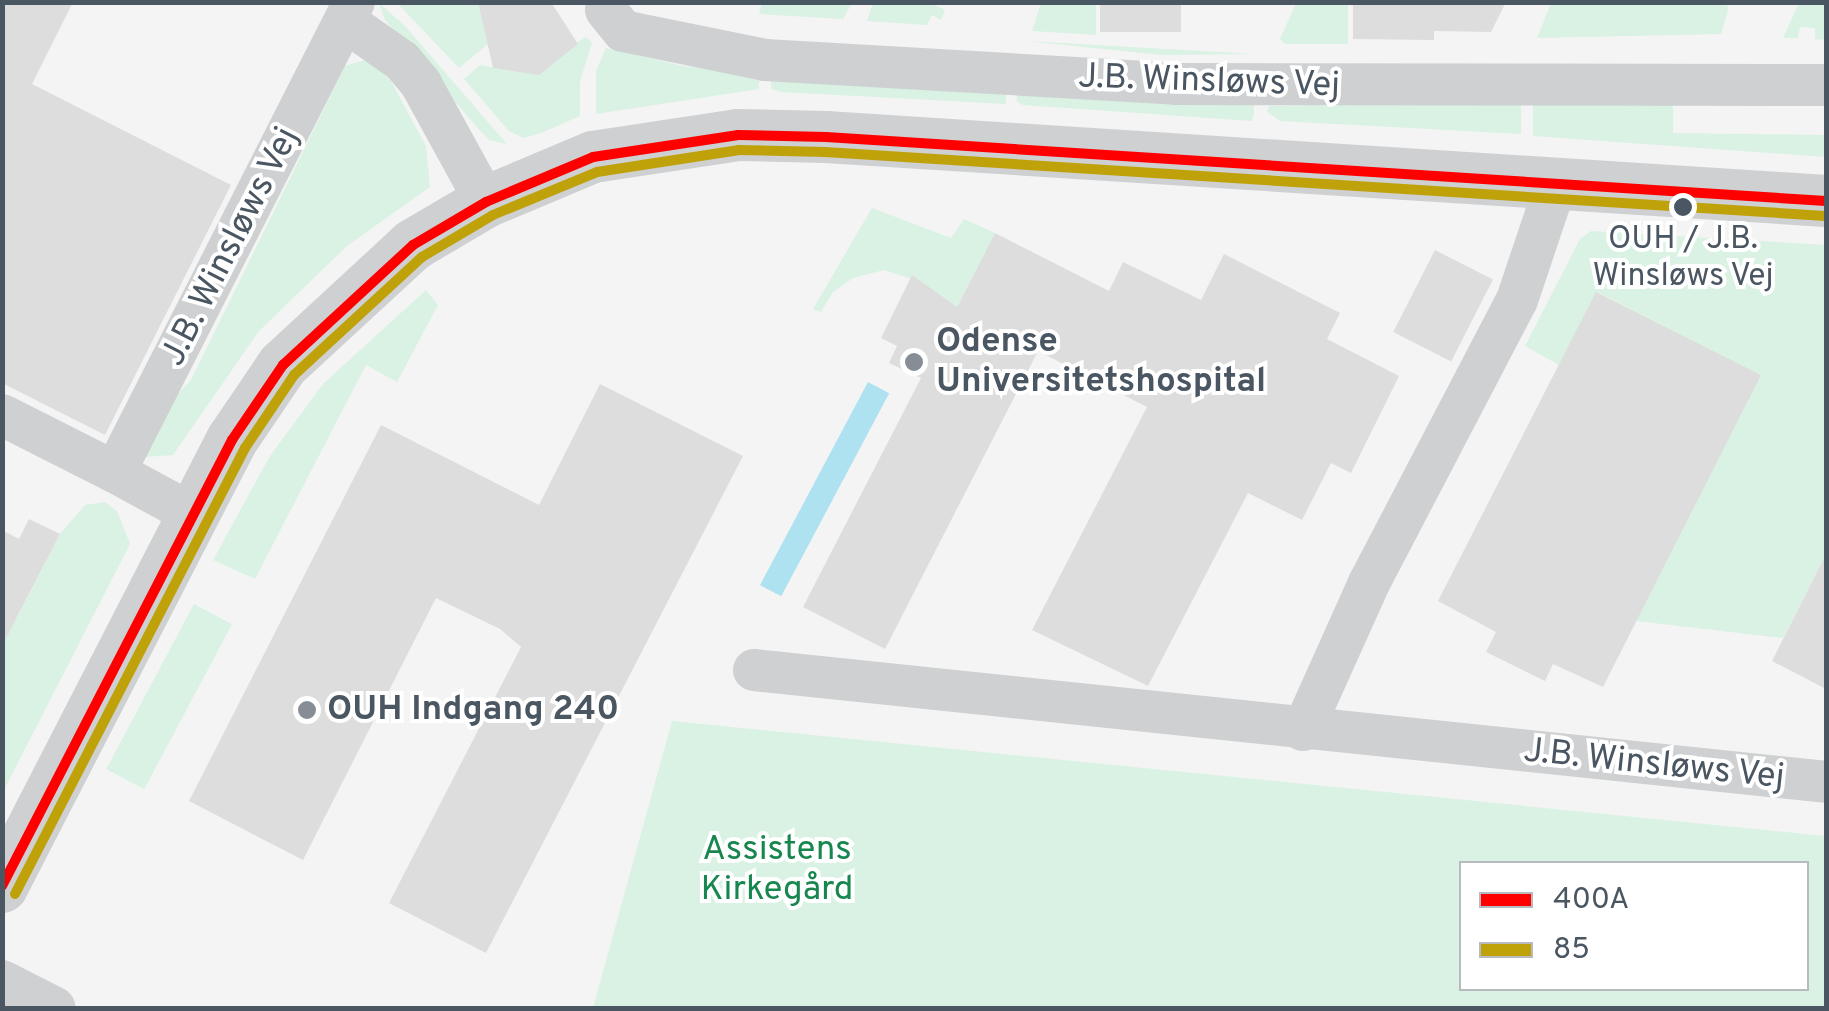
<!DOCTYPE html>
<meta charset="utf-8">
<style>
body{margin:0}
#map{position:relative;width:1829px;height:1011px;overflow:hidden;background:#f4f4f4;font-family:Overpass,sans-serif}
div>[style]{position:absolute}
.green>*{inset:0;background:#d9f2e3;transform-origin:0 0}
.water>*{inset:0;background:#aee2f0;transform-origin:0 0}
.building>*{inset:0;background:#ddddde;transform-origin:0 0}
.minor>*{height:42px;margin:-21px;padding:0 21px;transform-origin:21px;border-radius:21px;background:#ced0d2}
.tertiary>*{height:52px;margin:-26px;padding:0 26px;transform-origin:26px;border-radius:26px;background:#ced0d2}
.bus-1>*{height:10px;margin:-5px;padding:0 5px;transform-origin:5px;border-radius:5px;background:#f00}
.bus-2>*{height:10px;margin:-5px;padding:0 5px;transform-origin:5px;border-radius:5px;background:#bfa20a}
.dots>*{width:28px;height:28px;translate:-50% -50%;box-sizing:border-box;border:5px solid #fff;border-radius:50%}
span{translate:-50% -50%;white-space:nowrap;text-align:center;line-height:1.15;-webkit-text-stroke:8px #fff;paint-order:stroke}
.bus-label{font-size:32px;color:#4a5661}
.street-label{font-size:35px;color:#4a5661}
.poi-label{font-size:35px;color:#4a5661;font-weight:700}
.left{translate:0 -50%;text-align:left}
.park-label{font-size:35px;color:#17864f}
.frame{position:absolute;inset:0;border:5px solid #4a5661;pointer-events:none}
.legend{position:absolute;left:1459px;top:861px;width:350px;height:130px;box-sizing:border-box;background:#fff;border:2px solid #b7bbc0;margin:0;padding:12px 18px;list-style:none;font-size:30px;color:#4a5661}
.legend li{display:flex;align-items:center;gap:20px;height:50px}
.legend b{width:50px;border:2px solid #b7bbc0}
</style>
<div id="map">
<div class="green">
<div style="clip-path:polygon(1720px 2px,1729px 7px,1721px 34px,1537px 38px,1551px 3px)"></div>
<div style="clip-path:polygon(379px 3px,405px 26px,507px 144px,489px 140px,476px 126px,385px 20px)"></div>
<div style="clip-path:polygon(397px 3px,478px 3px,488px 44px,459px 68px)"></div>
<div style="clip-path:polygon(762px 3px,762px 2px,852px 3px,843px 19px,759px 14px)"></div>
<div style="clip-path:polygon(873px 3px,930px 3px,945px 10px,941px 20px,932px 15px,927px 25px,867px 21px)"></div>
<div style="clip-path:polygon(1041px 3px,1096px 3px,1096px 35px,1032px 31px)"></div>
<div style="clip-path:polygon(1296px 3px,1348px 3px,1348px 44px,1285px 44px,1280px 39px)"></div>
<div style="clip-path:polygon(1799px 3px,1826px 3px,1826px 40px,1815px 39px,1815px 28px,1800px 27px,1798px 38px,1783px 38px)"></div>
<div style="clip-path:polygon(586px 37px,592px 43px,580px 81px,580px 116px,541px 133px,524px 138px,509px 131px,464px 79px,480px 65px,529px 73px)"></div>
<div style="clip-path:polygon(1026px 41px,1237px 53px,1253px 54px,1162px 55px)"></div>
<div style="clip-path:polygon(606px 48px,683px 66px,759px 74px,759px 89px,596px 114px,596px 71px)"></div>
<div style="clip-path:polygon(368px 59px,391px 81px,426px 146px,430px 187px,347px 246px,259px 331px,173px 455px,145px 457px,168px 404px,191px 380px,345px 66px)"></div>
<div style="clip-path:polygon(771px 77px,1006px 90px,1006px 104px,782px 92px,771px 89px)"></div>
<div style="clip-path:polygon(1018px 93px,1254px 105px,1254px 113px,1252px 121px,1023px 105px,1016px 101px)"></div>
<div style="clip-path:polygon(1673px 100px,1673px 133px,1826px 135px,1826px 157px,1533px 136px,1533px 101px)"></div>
<div style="clip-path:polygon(1521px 103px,1521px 134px,1280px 121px,1267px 112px,1269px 106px)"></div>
<div style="clip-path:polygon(872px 208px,951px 238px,964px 219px,995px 233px,950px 320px,921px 282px,884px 270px,853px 278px,833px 292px,821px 312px,813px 309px)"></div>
<div style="clip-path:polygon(1591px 231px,1826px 245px,1826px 554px,1783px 638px,1636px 621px,1760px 375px,1597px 292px,1559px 365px,1525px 346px,1580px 239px)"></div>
<div style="clip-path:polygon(426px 290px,438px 305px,397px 382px,366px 365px,255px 579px,213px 560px,270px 456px,323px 384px)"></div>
<div style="clip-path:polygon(105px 502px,117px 511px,130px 544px,3px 792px,3px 628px,17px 618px,60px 534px,85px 505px)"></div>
<div style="left:194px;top:604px;width:43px;height:187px;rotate:28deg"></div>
<div style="clip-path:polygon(evenodd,672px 721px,1826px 836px,1826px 1008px,593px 1008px,672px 721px,1462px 864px,1806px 864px,1806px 988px,1462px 988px,1462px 864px)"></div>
</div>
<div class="water">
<div style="left:868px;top:382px;width:24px;height:230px;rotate:28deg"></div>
</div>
<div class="building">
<div style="clip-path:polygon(2px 2px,73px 2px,32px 84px,231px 185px,105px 435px,2px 383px)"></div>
<div style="clip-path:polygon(478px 2px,551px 2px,578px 44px,539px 75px,493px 68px)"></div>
<div style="left:1100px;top:2px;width:81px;height:30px"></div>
<div style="clip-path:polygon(1353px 2px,1506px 2px,1491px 32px,1434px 31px,1434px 40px,1353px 39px)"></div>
<div style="clip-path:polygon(995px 233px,1109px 291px,1123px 262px,1201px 300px,1224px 254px,1340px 313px,1327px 339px,1399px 376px,1351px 473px,1331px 463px,1302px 520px,1248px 493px,1148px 686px,1032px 630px,1147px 407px,1038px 351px,885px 649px,803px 607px,921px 378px,889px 363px,897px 346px,881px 338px,912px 275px,957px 307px)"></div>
<div style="left:1435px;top:250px;width:65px;height:92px;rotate:27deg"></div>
<div style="clip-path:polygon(1596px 292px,1761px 375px,1603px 687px,1553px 664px,1545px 681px,1486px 652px,1496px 632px,1438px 601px)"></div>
<div style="clip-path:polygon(600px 384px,743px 456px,486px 953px,389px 903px,521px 647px,500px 629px,436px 598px,303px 860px,189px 801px,381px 425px,539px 505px)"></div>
<div style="clip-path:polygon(29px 519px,60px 534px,2px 646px,2px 530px,19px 539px)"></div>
<div style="clip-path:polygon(1826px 554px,1826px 689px,1772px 661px)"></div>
</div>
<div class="minor">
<div style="left:606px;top:10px;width:27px;rotate:51deg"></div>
<div style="left:623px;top:31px;width:145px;rotate:11.5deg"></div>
<div style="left:765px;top:60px;width:412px;rotate:3.3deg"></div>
<div style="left:1176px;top:84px;width:650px;rotate:0.09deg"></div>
<div style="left:345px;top:21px;width:70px;rotate:35.1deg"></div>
<div style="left:402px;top:61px;width:30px;rotate:50deg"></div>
<div style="left:421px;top:84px;width:135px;rotate:61.2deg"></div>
<div style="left:2px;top:415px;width:127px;rotate:26.8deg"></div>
<div style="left:192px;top:514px;width:88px;rotate:-151.4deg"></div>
<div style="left:115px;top:472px;width:527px;rotate:-63.05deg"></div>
<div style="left:754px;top:670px;width:1078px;rotate:5.96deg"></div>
<div style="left:1303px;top:730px;width:161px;rotate:-65.8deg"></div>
<div style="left:1369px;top:583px;width:319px;rotate:-62.4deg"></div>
<div style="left:1517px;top:300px;width:122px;rotate:-71.4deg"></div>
<div style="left:2px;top:981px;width:59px;rotate:27deg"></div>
</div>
<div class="tertiary">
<div style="left:2px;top:887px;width:503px;rotate:-62.77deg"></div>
<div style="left:232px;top:440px;width:91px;rotate:-55.8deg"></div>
<div style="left:283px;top:365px;width:177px;rotate:-42.7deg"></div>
<div style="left:413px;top:245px;width:85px;rotate:-30.5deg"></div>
<div style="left:486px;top:202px;width:116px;rotate:-22.8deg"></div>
<div style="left:593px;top:157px;width:147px;rotate:-8.6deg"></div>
<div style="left:738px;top:135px;width:88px;rotate:1.3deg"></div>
<div style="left:826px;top:137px;width:1002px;rotate:3.66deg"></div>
</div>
<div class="bus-1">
<div style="left:2px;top:886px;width:502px;rotate:-62.72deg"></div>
<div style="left:232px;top:440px;width:91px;rotate:-55.8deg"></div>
<div style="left:283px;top:365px;width:177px;rotate:-42.7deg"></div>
<div style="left:413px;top:245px;width:85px;rotate:-30.5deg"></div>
<div style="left:486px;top:202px;width:116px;rotate:-22.8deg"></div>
<div style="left:593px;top:157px;width:147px;rotate:-8.6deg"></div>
<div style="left:738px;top:135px;width:88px;rotate:1.3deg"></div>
<div style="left:826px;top:137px;width:1002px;rotate:3.66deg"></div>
</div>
<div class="bus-2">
<div style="left:15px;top:894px;width:502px;rotate:-62.72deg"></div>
<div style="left:245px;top:448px;width:88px;rotate:-56.1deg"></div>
<div style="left:294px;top:375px;width:174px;rotate:-42.7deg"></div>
<div style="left:422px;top:257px;width:82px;rotate:-30.6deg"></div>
<div style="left:493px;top:215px;width:113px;rotate:-22.5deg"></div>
<div style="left:597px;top:172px;width:144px;rotate:-8.8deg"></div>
<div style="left:739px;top:150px;width:86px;rotate:1.3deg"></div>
<div style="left:825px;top:152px;width:1002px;rotate:3.66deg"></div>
</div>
<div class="dots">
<div style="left:1683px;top:207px;background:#4a5661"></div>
<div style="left:914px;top:362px;background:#868d94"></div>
<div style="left:307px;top:710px;background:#868d94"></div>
</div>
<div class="bus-label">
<span style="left:1683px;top:259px">OUH / J.B.<br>Winsløws Vej</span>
</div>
<div class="street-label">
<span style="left:1209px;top:82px;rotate:2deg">J.B. Winsløws Vej</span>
<span style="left:231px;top:247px;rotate:-63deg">J.B. Winsløws Vej</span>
<span style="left:1654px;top:765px;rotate:6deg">J.B. Winsløws Vej</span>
</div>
<div class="poi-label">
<span class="left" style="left:936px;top:362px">Odense<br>Universitetshospital</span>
<span class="left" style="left:327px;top:710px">OUH Indgang 240</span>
</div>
<div class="park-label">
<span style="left:777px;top:870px">Assistens<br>Kirkegård</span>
</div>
<div class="frame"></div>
<ul class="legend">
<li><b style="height:12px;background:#f00"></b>400A</li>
<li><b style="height:12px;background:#bfa20a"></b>85</li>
</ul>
</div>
